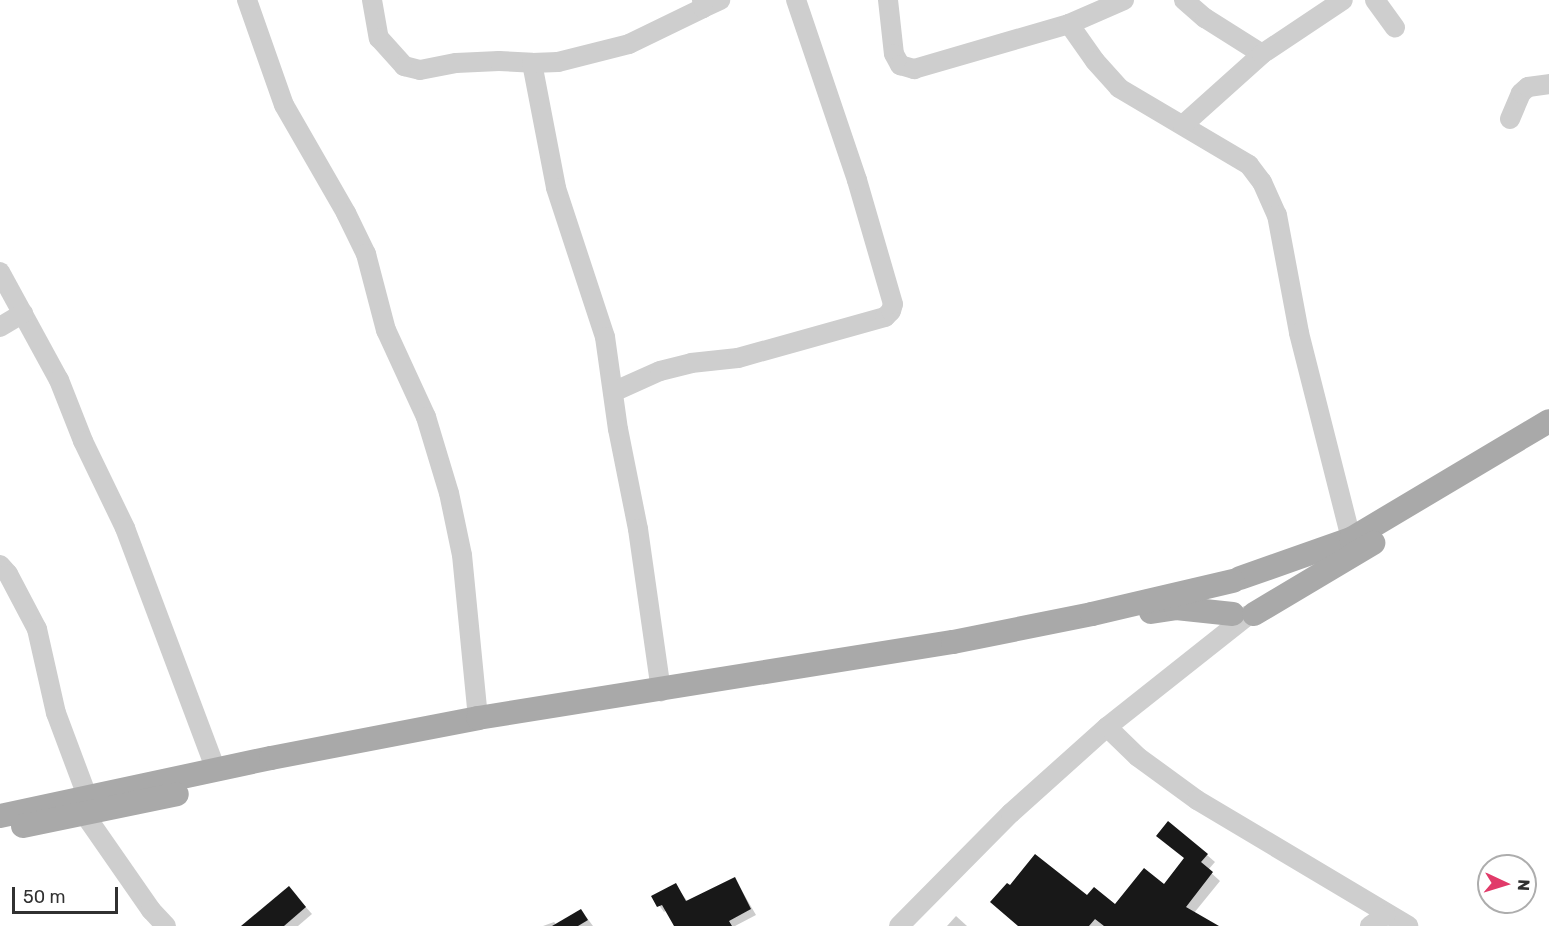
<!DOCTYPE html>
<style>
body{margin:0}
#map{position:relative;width:1549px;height:926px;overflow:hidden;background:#fff;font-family:Rubik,sans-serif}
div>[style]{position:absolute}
.shadow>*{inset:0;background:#0003}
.building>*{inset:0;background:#181818}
.minor>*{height:20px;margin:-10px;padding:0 10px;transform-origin:10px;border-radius:10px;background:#cecece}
.major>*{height:24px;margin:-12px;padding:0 12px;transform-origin:12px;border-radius:12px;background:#a9a9a9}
span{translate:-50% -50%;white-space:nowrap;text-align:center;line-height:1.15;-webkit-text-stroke:6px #fff;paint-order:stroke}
.north{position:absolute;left:1477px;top:854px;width:60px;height:60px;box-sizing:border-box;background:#fff;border:2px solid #adadad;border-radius:50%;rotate:94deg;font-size:16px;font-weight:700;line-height:24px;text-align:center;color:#313131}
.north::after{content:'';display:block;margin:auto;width:21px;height:27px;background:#e13a69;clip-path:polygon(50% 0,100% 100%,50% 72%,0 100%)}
.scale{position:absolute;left:12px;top:887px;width:106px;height:27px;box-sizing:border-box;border:3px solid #313131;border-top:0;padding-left:8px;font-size:18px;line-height:21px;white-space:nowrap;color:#313131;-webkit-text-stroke:4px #fff;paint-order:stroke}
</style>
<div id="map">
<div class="shadow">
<div style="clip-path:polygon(1207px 855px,1215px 862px,1208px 870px,1220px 881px,1194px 913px,1216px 926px,1019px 926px,1087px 897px,1116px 906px,1164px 886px)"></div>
<div style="clip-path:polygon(735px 879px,756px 915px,735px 926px,675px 926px,667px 910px,664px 912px,653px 897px,675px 885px,688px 902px)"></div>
<div style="clip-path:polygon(295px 895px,312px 914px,298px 926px,251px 926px)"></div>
<div style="clip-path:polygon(581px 910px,593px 926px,543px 926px,554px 922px,557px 925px)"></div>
<div style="clip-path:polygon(956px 916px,967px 926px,947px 926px)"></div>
</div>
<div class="building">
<div style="clip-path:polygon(1168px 821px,1208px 854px,1201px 862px,1213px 872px,1186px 907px,1219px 926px,1104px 926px,1095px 919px,1089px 926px,1018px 926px,990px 902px,1007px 883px,1010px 885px,1035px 854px,1087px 895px,1094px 887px,1115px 904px,1144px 868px,1164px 884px,1184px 858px,1156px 836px)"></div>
<div style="clip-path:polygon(735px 877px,751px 909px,729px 921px,732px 926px,674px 926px,662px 905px,657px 907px,651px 896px,676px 883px,686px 901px)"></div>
<div style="clip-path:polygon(289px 886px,306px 907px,284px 926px,241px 926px)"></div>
<div style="clip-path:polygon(581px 909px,588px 920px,578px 926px,552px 926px)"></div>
</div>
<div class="minor">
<div style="left:247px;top:0;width:111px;rotate:70.6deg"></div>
<div style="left:284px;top:105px;width:125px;rotate:60.1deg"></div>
<div style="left:346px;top:213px;width:46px;rotate:64deg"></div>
<div style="left:366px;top:254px;width:79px;rotate:75.3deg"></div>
<div style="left:386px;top:330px;width:96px;rotate:65.3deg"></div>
<div style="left:426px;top:417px;width:79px;rotate:73.2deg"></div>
<div style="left:449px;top:493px;width:63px;rotate:78.2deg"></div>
<div style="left:462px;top:555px;width:164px;rotate:84.4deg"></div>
<div style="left:372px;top:0;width:39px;rotate:80deg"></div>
<div style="left:379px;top:38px;width:38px;rotate:48deg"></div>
<div style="left:404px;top:66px;width:16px;rotate:14deg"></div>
<div style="left:420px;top:70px;width:37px;rotate:-11deg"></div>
<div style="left:456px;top:63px;width:43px;rotate:-2.7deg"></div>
<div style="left:499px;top:61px;width:33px;rotate:3deg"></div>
<div style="left:532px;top:63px;width:127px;rotate:79.1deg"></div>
<div style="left:556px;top:188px;width:157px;rotate:71.8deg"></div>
<div style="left:605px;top:337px;width:93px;rotate:82deg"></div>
<div style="left:618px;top:429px;width:102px;rotate:78.7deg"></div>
<div style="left:638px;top:529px;width:164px;rotate:81.9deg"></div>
<div style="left:888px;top:0;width:54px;rotate:83.7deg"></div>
<div style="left:894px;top:54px;width:13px;rotate:61deg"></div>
<div style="left:900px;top:65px;width:15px;rotate:16deg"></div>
<div style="left:914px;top:69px;width:161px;rotate:-16.2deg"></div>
<div style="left:1069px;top:24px;width:60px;rotate:-23.6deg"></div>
<div style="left:1184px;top:0;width:28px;rotate:41deg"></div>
<div style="left:1205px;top:18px;width:67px;rotate:32.3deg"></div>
<div style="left:1375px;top:0;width:34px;rotate:54deg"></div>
<div style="left:703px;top:8px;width:19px;rotate:-25deg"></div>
<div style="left:1069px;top:24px;width:45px;rotate:54.9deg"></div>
<div style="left:1095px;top:61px;width:36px;rotate:48deg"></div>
<div style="left:1119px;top:88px;width:151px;rotate:30.6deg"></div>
<div style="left:1249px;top:165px;width:21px;rotate:53deg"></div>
<div style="left:1262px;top:182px;width:36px;rotate:66deg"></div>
<div style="left:1277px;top:215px;width:120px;rotate:79.4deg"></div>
<div style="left:1299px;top:333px;width:212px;rotate:75.8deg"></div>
<div style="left:532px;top:63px;width:26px;rotate:-2deg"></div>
<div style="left:558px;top:62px;width:73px;rotate:-14.2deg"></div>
<div style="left:629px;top:44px;width:82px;rotate:-25.9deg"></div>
<div style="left:703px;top:8px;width:8px;rotate:-97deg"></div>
<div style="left:1510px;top:119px;width:28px;rotate:-67deg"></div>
<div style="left:1521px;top:93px;width:9px;rotate:-41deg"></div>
<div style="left:1528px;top:87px;width:21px;rotate:-8deg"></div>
<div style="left:1183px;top:125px;width:106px;rotate:-41.9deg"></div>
<div style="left:1262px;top:54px;width:97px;rotate:-33.7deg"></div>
<div style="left:0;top:272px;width:123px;rotate:61.4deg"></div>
<div style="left:59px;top:380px;width:66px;rotate:68.5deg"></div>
<div style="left:83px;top:441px;width:97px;rotate:64.2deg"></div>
<div style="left:125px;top:528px;width:259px;rotate:69.4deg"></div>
<div style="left:0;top:327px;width:27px;rotate:-31deg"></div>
<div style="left:613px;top:392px;width:51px;rotate:-24.1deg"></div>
<div style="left:660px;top:371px;width:32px;rotate:-14deg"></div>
<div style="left:691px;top:363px;width:47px;rotate:-6.1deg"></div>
<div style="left:738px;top:358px;width:153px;rotate:-15.6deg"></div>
<div style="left:885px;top:317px;width:8px;rotate:-45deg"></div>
<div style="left:891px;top:311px;width:7px;rotate:-74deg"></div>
<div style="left:893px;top:304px;width:129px;rotate:-106.2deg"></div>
<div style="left:857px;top:180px;width:190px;rotate:-108.7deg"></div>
<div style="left:0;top:565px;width:12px;rotate:48deg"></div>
<div style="left:8px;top:574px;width:62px;rotate:62.2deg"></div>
<div style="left:37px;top:629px;width:86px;rotate:77.3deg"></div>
<div style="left:56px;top:713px;width:89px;rotate:69.5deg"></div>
<div style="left:1107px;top:727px;width:43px;rotate:44.1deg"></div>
<div style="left:1138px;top:757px;width:73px;rotate:36.1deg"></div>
<div style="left:1197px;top:800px;width:246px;rotate:30.8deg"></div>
<div style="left:85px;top:815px;width:116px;rotate:55.2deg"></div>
<div style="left:151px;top:910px;width:22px;rotate:47deg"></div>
<div style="left:899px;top:926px;width:159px;rotate:-45.3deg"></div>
<div style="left:1011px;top:813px;width:129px;rotate:-41.9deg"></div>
<div style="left:1107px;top:727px;width:179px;rotate:-38.4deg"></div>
<div style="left:1370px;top:926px;width:19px;rotate:-35deg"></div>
</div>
<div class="major">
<div style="left:1240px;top:578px;width:118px;rotate:-19.4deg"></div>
<div style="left:1351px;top:539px;width:230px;rotate:-30.8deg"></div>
<div style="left:1151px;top:612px;width:25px;rotate:-9deg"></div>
<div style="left:1176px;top:608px;width:57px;rotate:6deg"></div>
<div style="left:1254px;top:614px;width:139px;rotate:-30.8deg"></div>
<div style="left:0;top:816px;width:277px;rotate:-12.1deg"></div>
<div style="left:271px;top:758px;width:211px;rotate:-10.9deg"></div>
<div style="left:478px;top:718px;width:481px;rotate:-9.1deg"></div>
<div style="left:953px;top:642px;width:142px;rotate:-11.4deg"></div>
<div style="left:1092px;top:614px;width:145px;rotate:-13.2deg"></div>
<div style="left:23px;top:826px;width:157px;rotate:-11.7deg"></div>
</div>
<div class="north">N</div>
<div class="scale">50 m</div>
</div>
